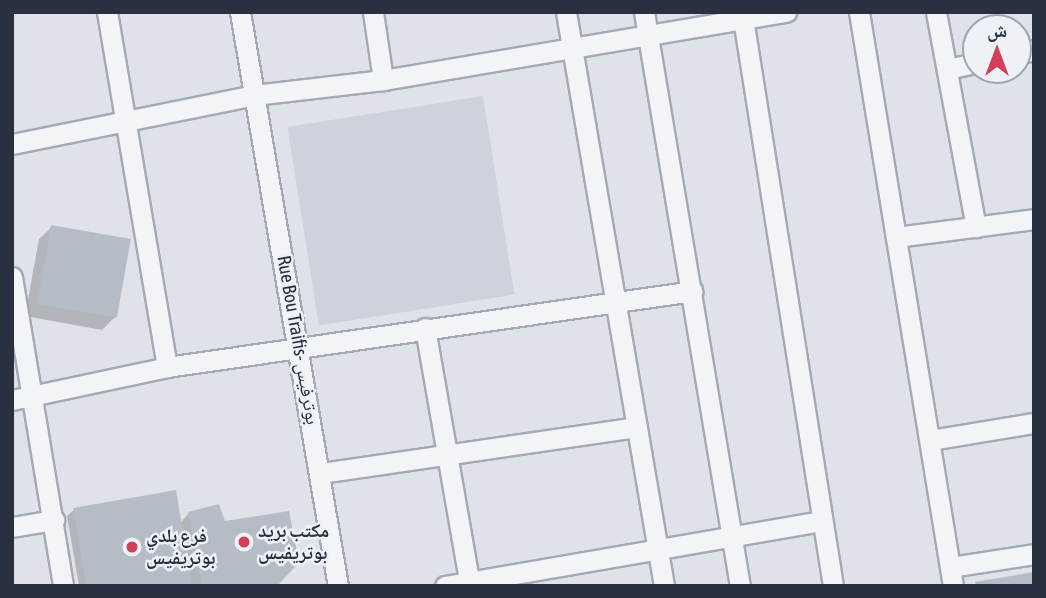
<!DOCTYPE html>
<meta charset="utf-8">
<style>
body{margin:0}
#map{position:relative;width:1046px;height:598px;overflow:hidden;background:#dfe3e9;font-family:"Asap Condensed","Noto Naskh Arabic",sans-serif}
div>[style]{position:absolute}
.built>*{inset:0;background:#cdd2db;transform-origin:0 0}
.shadow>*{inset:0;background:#0003}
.building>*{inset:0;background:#b6bcc6;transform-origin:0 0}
.roads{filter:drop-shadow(2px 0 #a4aab3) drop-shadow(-2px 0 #a4aab3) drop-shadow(0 2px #a4aab3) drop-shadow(0 -2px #a4aab3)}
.minor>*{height:19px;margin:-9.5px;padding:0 9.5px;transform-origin:9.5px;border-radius:9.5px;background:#f2f4f7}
.dots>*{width:19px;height:19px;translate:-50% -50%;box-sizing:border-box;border:4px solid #eef2f6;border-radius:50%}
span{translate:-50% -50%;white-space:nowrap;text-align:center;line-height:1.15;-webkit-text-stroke:5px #eef2f6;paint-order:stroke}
.street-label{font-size:19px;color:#273140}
.poi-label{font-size:19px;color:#273140;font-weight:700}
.left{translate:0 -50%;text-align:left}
.frame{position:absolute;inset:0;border:14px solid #273140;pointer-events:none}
.north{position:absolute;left:962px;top:14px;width:70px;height:70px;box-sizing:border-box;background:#eef2f6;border:2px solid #9ea5ad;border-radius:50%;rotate:0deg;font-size:19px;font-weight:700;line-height:28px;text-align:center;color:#273140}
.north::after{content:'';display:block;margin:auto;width:24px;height:32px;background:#d23f57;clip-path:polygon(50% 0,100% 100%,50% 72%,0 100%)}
</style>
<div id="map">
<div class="built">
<div style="left:483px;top:96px;width:201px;height:198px;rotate:81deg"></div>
</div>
<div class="shadow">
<div style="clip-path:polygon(52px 227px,115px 317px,102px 330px,25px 316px,39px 239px)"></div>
<div style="clip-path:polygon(74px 510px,180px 523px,189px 513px,223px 523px,274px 586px,79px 586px,67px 516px)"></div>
</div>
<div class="building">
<div style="left:51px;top:225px;width:81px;height:80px;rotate:10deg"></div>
<div style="clip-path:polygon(176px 490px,192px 586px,86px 586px,73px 508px)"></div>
<div style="clip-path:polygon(219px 504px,225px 521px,289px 511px,299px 563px,277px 586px,202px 586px,188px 512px)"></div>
<div style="clip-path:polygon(1034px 572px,1034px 586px,976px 586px,975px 582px)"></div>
</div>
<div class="roads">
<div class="minor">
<div style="left:107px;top:12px;width:360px;rotate:80.4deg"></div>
<div style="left:240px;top:12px;width:582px;rotate:80.31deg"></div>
<div style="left:373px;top:12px;width:69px;rotate:81.6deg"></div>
<div style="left:566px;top:12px;width:582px;rotate:80.31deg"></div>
<div style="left:644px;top:12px;width:582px;rotate:80.51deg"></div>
<div style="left:742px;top:12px;width:581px;rotate:80.99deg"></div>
<div style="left:859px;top:12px;width:582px;rotate:80.7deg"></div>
<div style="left:936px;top:12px;width:219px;rotate:79.5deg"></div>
<div style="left:1018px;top:54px;width:16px;rotate:-14deg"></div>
<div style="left:947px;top:69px;width:30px;rotate:-12deg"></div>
<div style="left:12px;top:144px;width:247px;rotate:-11.4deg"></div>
<div style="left:254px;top:95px;width:130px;rotate:-6.6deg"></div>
<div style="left:383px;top:80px;width:409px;rotate:-9.6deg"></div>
<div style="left:896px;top:237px;width:139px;rotate:-7.4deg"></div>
<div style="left:12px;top:277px;width:313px;rotate:80.6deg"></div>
<div style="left:425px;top:328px;width:262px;rotate:80.1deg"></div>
<div style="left:12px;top:400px;width:158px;rotate:-12deg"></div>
<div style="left:167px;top:367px;width:531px;rotate:-8.22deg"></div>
<div style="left:930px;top:440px;width:105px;rotate:-9.3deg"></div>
<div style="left:321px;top:473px;width:319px;rotate:-8.3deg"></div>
<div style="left:12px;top:527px;width:43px;rotate:-9.5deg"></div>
<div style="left:951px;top:567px;width:84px;rotate:-8.9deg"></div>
<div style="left:445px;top:586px;width:382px;rotate:-9.8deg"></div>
</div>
</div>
<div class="dots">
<div style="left:244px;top:542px;background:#d23f57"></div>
<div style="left:132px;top:547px;background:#d23f57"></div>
</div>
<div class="street-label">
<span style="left:298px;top:340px;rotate:80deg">Rue Bou Traifis- بوترفيس</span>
</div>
<div class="poi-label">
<span class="left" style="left:258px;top:542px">مكتب بريد<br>بوتريفيس</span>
<span class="left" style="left:146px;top:547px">فرع بلدي<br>بوتريفيس</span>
</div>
<div class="frame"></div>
<div class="north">ش</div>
</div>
